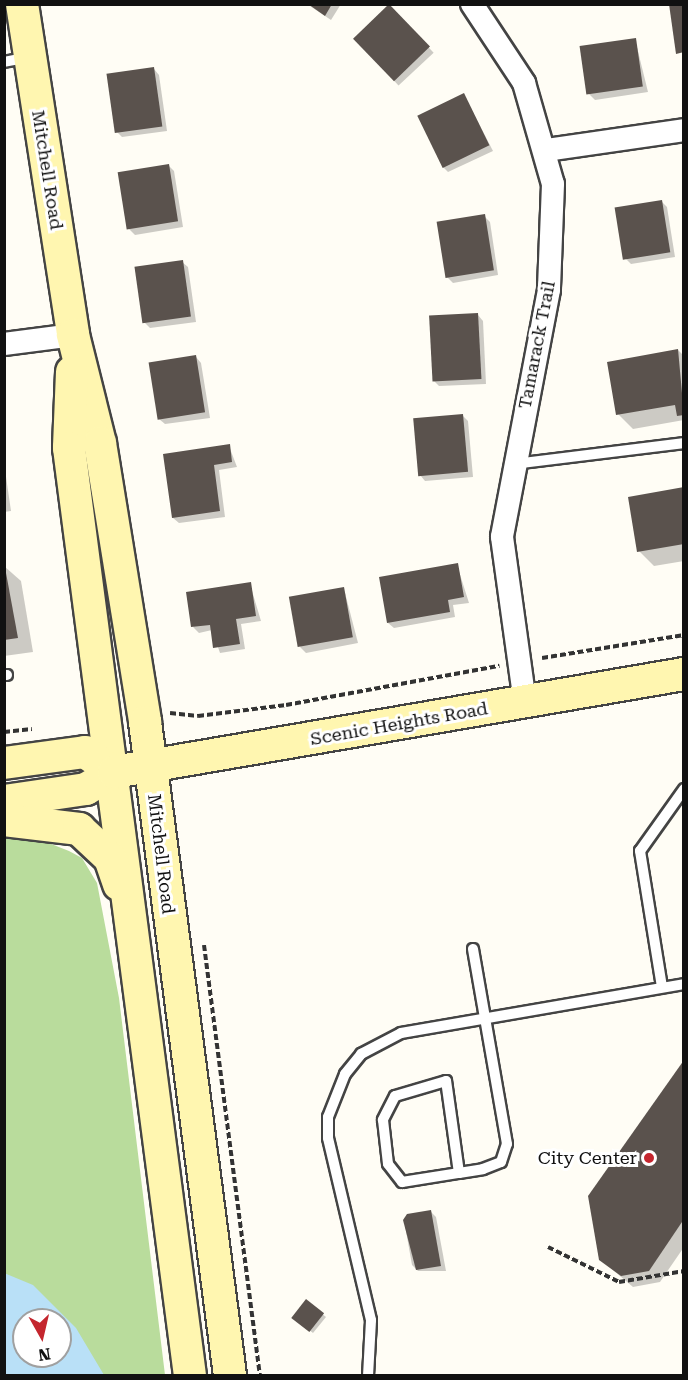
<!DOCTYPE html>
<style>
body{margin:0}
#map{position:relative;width:688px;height:1380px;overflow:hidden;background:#fffdf5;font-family:"Roboto Serif",serif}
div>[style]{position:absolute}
.forest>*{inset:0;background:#b9dc9c}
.water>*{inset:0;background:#b9e0f7}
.shadow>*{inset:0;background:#0003;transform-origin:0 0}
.building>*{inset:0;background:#5a524d;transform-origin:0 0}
.path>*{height:4px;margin-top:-2px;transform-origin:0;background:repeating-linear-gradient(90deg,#333 0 6px,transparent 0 9px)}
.roads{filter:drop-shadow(2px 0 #444) drop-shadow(-2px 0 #444) drop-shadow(0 2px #444) drop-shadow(0 -2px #444)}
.lane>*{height:10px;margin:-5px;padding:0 5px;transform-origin:5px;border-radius:5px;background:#fff}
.street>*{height:22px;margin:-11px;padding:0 11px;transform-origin:11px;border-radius:11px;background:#fff}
.secondary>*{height:32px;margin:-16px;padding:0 16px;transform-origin:16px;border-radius:16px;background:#fff6b0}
.dots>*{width:16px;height:16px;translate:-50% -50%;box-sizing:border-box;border:3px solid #fff;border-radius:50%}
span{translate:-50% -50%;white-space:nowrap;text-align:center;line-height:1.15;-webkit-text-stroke:6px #fff;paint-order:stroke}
.street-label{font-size:18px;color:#111}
.poi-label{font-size:18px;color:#111}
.right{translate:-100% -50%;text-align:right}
.frame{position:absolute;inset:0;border:6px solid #111;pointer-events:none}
.north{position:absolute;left:12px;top:1308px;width:60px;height:60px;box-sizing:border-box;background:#fff;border:2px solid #a0a0a0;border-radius:50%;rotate:172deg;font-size:16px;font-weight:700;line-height:24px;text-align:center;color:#111}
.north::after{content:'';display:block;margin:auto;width:21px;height:27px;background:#c4262e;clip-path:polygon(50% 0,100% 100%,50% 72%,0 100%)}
</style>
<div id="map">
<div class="forest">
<div style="clip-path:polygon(evenodd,4px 838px,46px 842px,69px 851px,82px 858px,97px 883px,119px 998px,165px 1375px,5px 1375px,4px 838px,24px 1320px,60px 1320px,60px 1356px,24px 1356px,24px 1320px)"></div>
</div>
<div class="water">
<div style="clip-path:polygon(evenodd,4px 1273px,33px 1285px,76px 1328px,104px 1375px,5px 1375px,4px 1273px,24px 1320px,60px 1320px,60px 1356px,24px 1356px,24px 1320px)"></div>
</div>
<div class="shadow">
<div style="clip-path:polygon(307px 4px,341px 4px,331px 20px)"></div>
<div style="left:390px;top:6px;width:64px;height:48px;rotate:47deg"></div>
<div style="clip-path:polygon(635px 39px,648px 92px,595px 100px,589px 94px)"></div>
<div style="clip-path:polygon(154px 69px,159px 75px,167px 131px,122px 137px,116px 131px)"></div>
<div style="clip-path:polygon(464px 95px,493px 151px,448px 172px,443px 167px)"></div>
<div style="clip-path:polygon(168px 165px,174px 171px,183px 227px,135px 235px,129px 229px)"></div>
<div style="clip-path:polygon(661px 201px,667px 207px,675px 257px,631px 264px,625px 258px)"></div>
<div style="clip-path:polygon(484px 216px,490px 222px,498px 275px,453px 283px,447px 277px)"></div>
<div style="clip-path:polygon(182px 262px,188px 267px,196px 322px,150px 328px,144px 322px)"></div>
<div style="clip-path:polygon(478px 315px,483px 321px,486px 384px,439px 386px,433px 380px)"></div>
<div style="clip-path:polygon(678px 350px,684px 356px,684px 420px,633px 429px,618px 414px)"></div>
<div style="clip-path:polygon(196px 357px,201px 363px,210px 418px,165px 424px,159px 419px)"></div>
<div style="clip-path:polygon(462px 415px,468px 421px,473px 477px,425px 481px,420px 475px)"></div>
<div style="clip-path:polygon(229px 446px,237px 467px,219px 470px,225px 517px,179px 523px,173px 518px,165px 455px)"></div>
<div style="clip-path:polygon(4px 463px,11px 511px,4px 512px)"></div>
<div style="clip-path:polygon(684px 489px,684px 561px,654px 566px,639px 551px)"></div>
<div style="clip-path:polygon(457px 565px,469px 603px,453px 605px,455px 617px,394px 628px,388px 623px)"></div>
<div style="clip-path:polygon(4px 566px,21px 581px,33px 652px,4px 656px)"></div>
<div style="clip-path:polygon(250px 584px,261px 621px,241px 624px,245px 649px,220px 653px,212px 630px,199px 633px,193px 627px)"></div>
<div style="clip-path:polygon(344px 589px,358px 643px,306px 653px,300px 647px)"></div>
<div style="clip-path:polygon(684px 1063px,684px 1247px,660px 1282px,633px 1287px,600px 1259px)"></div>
<div style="clip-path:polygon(431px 1212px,436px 1217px,446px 1271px,418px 1271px,412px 1265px,404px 1220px)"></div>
<div style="clip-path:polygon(306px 1301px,326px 1317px,313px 1333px,296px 1320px)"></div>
</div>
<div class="building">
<div style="clip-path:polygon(308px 4px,332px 4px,325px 16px)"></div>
<div style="left:389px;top:4px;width:59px;height:50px;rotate:46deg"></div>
<div style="clip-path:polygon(669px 4px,684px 4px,684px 52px,676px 54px)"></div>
<div style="left:636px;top:38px;width:49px;height:57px;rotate:82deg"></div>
<div style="left:154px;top:67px;width:60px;height:48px;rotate:82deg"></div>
<div style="left:464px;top:93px;width:58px;height:52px;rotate:64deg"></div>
<div style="left:169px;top:164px;width:58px;height:52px;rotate:81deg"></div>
<div style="left:662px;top:200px;width:53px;height:48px;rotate:81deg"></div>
<div style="left:485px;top:214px;width:57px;height:49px;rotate:81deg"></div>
<div style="left:183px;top:260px;width:57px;height:49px;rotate:82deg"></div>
<div style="left:478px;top:313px;width:66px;height:49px;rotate:87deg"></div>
<div style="clip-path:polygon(678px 349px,684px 415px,677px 416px,675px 405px,616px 415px,607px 362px)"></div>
<div style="left:196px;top:355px;width:58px;height:48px;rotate:81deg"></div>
<div style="left:463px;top:414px;width:58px;height:50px;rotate:85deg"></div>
<div style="clip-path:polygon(230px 444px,232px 462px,214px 465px,220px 511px,172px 518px,163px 454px)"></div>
<div style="clip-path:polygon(684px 487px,684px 544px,637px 552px,628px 497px)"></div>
<div style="clip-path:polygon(4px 562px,18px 638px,4px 640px)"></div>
<div style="clip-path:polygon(458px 563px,464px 597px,448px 600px,450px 612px,387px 623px,379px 577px)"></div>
<div style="clip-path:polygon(251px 582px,256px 616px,236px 619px,240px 644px,213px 648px,210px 625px,191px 627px,186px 592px)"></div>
<div style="left:344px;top:587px;width:51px;height:56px;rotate:80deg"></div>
<div style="clip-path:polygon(684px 1060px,684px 1219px,649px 1271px,621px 1276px,599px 1260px,588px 1196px)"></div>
<div style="clip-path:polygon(431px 1210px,441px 1266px,416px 1270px,403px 1220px,407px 1214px)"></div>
<div style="left:306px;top:1299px;width:23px;height:24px;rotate:38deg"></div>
</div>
<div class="path">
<div style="left:542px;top:658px;width:144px;rotate:-9.2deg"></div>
<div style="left:170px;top:713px;width:28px;rotate:6deg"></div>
<div style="left:198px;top:716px;width:89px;rotate:-7.1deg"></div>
<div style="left:286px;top:705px;width:217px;rotate:-10.4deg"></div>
<div style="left:4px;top:732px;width:28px;rotate:-6deg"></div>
<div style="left:204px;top:945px;width:435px;rotate:82.6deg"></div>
<div style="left:548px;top:1247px;width:79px;rotate:26.2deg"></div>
<div style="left:619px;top:1282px;width:66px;rotate:-9.6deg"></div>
</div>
<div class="roads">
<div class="lane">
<div style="left:4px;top:62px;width:25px;rotate:-11deg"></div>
<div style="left:514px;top:464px;width:171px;rotate:-7deg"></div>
<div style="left:4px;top:675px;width:3px"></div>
<div style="left:662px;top:987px;width:138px;rotate:-99.2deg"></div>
<div style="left:640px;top:851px;width:76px;rotate:-54.6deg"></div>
<div style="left:459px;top:1173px;width:93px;rotate:-98deg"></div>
<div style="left:446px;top:1081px;width:53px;rotate:163.6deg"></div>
<div style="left:395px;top:1096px;width:27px;rotate:117deg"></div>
<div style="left:383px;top:1120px;width:44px;rotate:83.5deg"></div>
<div style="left:388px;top:1164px;width:23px;rotate:52deg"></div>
<div style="left:402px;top:1182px;width:58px;rotate:-9deg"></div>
<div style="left:459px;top:1173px;width:24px;rotate:-9deg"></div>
<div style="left:483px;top:1169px;width:19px;rotate:-21deg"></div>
<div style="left:501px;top:1162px;width:19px;rotate:-72deg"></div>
<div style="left:507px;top:1144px;width:198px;rotate:-99.9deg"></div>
<div style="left:368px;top:1376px;width:56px;rotate:-86.9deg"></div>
<div style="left:371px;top:1320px;width:187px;rotate:-103.3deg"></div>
<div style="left:328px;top:1138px;width:21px;rotate:-90deg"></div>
<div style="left:328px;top:1117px;width:46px;rotate:-68.4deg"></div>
<div style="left:345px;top:1074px;width:26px;rotate:-51deg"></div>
<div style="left:361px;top:1054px;width:45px;rotate:-27.7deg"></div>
<div style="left:401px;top:1033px;width:287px;rotate:-9.8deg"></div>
</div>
<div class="street">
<div style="left:472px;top:4px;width:95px;rotate:56.6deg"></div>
<div style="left:524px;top:83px;width:105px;rotate:74deg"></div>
<div style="left:553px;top:184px;width:106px;rotate:92.2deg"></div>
<div style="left:549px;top:290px;width:251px;rotate:100.8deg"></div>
<div style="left:502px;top:537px;width:167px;rotate:82.1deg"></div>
<div style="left:546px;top:150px;width:139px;rotate:-8.2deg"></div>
<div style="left:4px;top:344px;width:70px;rotate:-7.4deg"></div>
</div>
<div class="secondary">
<div style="left:22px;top:4px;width:335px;rotate:81.2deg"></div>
<div style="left:73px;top:335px;width:111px;rotate:76deg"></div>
<div style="left:100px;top:443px;width:283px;rotate:80.8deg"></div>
<div style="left:145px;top:722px;width:660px;rotate:82.59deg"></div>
<div style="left:72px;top:372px;width:76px;rotate:92.3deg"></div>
<div style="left:69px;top:448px;width:936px;rotate:82.57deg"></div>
<div style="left:4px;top:763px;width:82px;rotate:-7.7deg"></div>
<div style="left:85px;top:752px;width:35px;rotate:35deg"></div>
<div style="left:4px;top:801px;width:83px;rotate:-8.3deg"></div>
<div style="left:86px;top:789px;width:33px;rotate:-31deg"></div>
<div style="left:114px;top:772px;width:578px;rotate:-9.76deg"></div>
<div style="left:4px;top:820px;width:76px;rotate:6.8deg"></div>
<div style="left:79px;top:829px;width:42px;rotate:43.1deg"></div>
<div style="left:110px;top:858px;width:28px;rotate:71deg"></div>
</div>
</div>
<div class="dots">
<div style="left:649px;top:1158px;background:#c4262e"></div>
</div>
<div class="street-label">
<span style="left:47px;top:170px;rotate:81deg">Mitchell Road</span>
<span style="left:537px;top:345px;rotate:-79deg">Tamarack Trail</span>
<span style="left:399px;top:724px;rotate:-10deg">Scenic Heights Road</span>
<span style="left:161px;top:854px;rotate:83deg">Mitchell Road</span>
</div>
<div class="poi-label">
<span class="right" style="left:637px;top:1158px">City Center</span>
</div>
<div class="frame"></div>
<div class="north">N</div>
</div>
